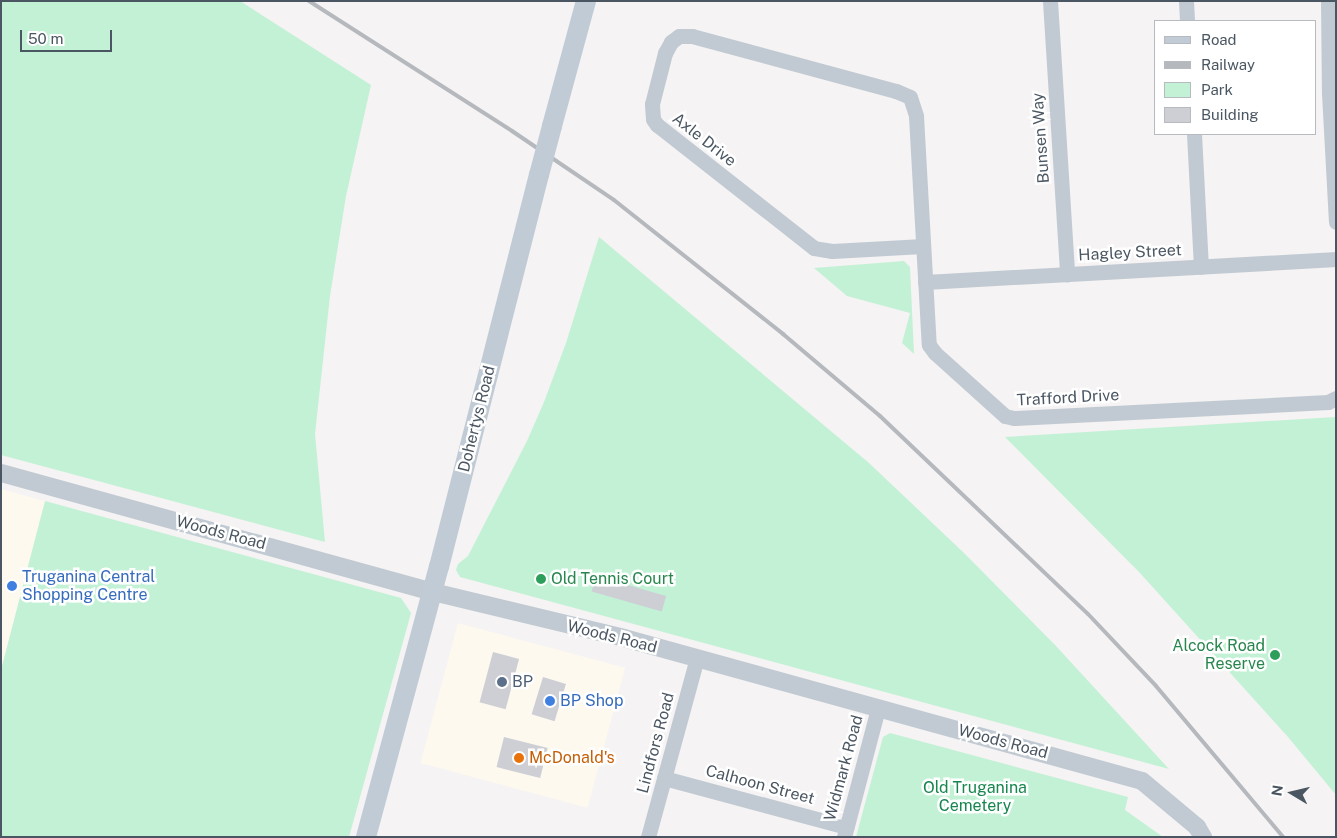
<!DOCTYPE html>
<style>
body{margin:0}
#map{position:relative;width:1337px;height:838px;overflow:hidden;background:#f5f3f3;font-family:"Public Sans",sans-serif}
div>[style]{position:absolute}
.commercial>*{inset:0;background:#fdf9ef;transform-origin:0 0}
.green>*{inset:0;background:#c3f1d5}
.building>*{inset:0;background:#cdcfd5;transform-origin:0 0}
.minor>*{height:15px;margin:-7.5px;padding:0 7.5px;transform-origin:7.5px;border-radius:7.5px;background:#c1cad2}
.tertiary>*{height:18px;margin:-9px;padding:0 9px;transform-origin:9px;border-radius:9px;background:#c1cad2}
.secondary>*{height:20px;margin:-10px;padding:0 10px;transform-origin:10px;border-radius:10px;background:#c1cbd6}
.rail>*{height:4px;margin:-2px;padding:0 2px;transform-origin:2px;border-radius:2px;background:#b5b8bd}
.secondary-bridge>*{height:20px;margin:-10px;padding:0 10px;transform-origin:10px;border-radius:10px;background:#c1cbd6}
.dots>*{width:14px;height:14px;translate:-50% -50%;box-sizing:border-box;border:2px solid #fff;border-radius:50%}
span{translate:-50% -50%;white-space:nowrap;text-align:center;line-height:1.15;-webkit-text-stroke:5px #fff;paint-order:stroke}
.street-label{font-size:16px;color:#4a5661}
.shop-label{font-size:16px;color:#366cbe}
.left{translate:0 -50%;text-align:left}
.leisure-label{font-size:16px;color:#27864d}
.right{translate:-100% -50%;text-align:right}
.service-label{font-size:16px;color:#4e5e75}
.food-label{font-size:16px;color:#c56008}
.park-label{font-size:16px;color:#17864f}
.frame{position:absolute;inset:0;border:2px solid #4a5661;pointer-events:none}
.legend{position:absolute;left:1154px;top:20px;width:162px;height:115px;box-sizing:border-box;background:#fff;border:1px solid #b7bbc0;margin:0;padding:6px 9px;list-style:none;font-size:15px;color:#4a5661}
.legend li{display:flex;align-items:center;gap:10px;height:25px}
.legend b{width:25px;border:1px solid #b7bbc0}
.north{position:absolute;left:1267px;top:768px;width:50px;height:50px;-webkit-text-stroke:4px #fff;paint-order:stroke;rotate:279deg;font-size:14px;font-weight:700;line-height:20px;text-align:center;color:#4a5661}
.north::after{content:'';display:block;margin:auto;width:18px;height:22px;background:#4a5661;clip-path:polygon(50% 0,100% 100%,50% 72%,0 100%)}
.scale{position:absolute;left:20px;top:30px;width:92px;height:22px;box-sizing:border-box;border:2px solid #4a5661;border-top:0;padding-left:6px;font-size:15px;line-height:18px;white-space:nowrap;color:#4a5661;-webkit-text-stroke:4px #fff;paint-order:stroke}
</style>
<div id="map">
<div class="commercial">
<div style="clip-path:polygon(1px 489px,45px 501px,1px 670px)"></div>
<div style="left:458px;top:623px;width:173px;height:145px;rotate:15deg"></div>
</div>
<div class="green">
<div style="clip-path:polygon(1px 1px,240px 1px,371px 85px,346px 196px,330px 296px,315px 434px,325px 542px,1px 455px)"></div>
<div style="clip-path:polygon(599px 237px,869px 463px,964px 553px,1056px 646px,1169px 769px,460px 577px,456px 570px,458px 564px,468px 556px,527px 441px,544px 402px,566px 343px)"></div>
<div style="clip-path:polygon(904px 261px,910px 267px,914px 354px,902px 343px,910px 313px,847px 296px,814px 268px)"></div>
<div style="clip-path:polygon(1336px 417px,1336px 795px,1288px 737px,1140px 573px,1005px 437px)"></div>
<div style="clip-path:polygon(45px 501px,401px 598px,411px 613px,349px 837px,1px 837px,1px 670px)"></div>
<div style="clip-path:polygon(890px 733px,1128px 797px,1125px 810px,1163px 837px,856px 837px,883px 737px)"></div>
</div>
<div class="building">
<div style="left:596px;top:576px;width:73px;height:16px;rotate:16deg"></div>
<div style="left:493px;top:652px;width:27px;height:52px;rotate:15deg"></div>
<div style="left:543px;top:677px;width:24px;height:39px;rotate:17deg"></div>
<div style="left:504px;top:737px;width:45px;height:31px;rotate:14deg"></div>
</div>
<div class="minor">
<div style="left:1050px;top:1px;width:274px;rotate:86.4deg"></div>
<div style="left:1186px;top:1px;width:20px;rotate:87deg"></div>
<div style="left:1328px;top:1px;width:92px;rotate:89.4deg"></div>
<div style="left:1329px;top:93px;width:129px;rotate:86.9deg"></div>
<div style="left:1194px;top:134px;width:133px;rotate:87deg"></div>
<div style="left:923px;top:246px;width:91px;rotate:176.9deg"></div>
<div style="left:832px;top:251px;width:18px;rotate:-171deg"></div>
<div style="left:814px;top:248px;width:199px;rotate:-141.9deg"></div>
<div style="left:657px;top:125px;width:7px;rotate:-124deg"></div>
<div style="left:653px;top:119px;width:15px;rotate:-94deg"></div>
<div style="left:652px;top:104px;width:53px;rotate:-75.7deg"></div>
<div style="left:665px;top:53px;width:13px;rotate:-61deg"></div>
<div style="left:671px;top:42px;width:10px;rotate:-37deg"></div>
<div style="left:679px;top:36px;width:13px"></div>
<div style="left:692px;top:36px;width:211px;rotate:15.1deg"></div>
<div style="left:896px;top:91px;width:15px;rotate:23deg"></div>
<div style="left:910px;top:97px;width:20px;rotate:72deg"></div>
<div style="left:916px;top:116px;width:229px;rotate:86.8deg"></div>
<div style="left:929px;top:345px;width:10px;rotate:53deg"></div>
<div style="left:935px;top:353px;width:94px;rotate:42deg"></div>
<div style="left:1005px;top:416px;width:9px;rotate:13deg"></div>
<div style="left:1014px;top:418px;width:314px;rotate:-2.9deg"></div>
<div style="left:1328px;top:402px;width:9px;rotate:-27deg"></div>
<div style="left:925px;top:282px;width:412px;rotate:-3.2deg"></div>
<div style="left:664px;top:778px;width:189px;rotate:15deg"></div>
<div style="left:648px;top:837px;width:186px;rotate:-74.7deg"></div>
<div style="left:844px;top:837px;width:133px;rotate:-75.2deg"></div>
</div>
<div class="tertiary">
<div style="left:1px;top:473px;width:448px;rotate:15.4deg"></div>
<div style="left:433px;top:592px;width:196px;rotate:13.5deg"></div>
<div style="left:624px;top:638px;width:537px;rotate:15.43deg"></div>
<div style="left:1142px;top:781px;width:72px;rotate:39.9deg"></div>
<div style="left:1197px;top:827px;width:12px;rotate:59deg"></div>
</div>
<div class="secondary">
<div style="left:552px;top:126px;width:130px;rotate:-74.8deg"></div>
<div style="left:366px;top:837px;width:280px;rotate:-74.9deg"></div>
<div style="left:439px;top:567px;width:405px;rotate:-75.7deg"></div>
</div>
<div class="rail">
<div style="left:309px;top:1px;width:241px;rotate:32.6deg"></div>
<div style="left:512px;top:131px;width:123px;rotate:34.1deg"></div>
<div style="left:614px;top:200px;width:216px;rotate:38.4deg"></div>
<div style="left:783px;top:334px;width:127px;rotate:40.2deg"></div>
<div style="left:880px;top:416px;width:287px;rotate:43.6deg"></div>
<div style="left:1088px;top:614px;width:99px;rotate:46.6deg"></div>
<div style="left:1156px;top:686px;width:197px;rotate:49.9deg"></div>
</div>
<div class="secondary-bridge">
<div style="left:539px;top:175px;width:51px;rotate:-75.1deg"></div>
</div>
<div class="dots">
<div style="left:541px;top:579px;background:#2e9e5b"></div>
<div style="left:12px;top:586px;background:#3f7fe0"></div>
<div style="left:1275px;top:655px;background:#2e9e5b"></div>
<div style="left:502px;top:682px;background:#5c6f8a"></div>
<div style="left:550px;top:701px;background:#3f7fe0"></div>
<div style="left:519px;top:758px;background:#e8710a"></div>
</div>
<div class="street-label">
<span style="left:1041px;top:138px;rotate:-94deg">Bunsen Way</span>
<span style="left:704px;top:140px;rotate:38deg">Axle Drive</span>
<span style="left:1130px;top:253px;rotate:-3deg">Hagley Street</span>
<span style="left:1068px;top:398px;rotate:-3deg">Trafford Drive</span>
<span style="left:477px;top:419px;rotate:-76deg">Dohertys Road</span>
<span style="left:221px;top:533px;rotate:15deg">Woods Road</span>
<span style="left:612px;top:637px;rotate:14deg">Woods Road</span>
<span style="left:1003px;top:742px;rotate:15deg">Woods Road</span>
<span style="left:656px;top:743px;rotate:-75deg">Lindfors Road</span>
<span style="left:844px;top:768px;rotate:-75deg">Widmark Road</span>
<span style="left:760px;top:785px;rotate:15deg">Calhoon Street</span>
</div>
<div class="shop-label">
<span class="left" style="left:22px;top:586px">Truganina Central<br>Shopping Centre</span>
<span class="left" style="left:560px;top:701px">BP Shop</span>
</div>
<div class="leisure-label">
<span class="left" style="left:551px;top:579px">Old Tennis Court</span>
<span class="right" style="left:1265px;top:655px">Alcock Road<br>Reserve</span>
</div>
<div class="service-label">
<span class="left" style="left:512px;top:682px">BP</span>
</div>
<div class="food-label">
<span class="left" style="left:529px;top:758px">McDonald's</span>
</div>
<div class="park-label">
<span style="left:975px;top:797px">Old Truganina<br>Cemetery</span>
</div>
<div class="frame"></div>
<ul class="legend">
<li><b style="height:6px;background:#c1cbd6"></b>Road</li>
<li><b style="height:6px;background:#b5b8bd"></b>Railway</li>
<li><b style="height:14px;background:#c3f1d5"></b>Park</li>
<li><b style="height:14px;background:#cdcfd5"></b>Building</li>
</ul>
<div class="north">N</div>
<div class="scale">50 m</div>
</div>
